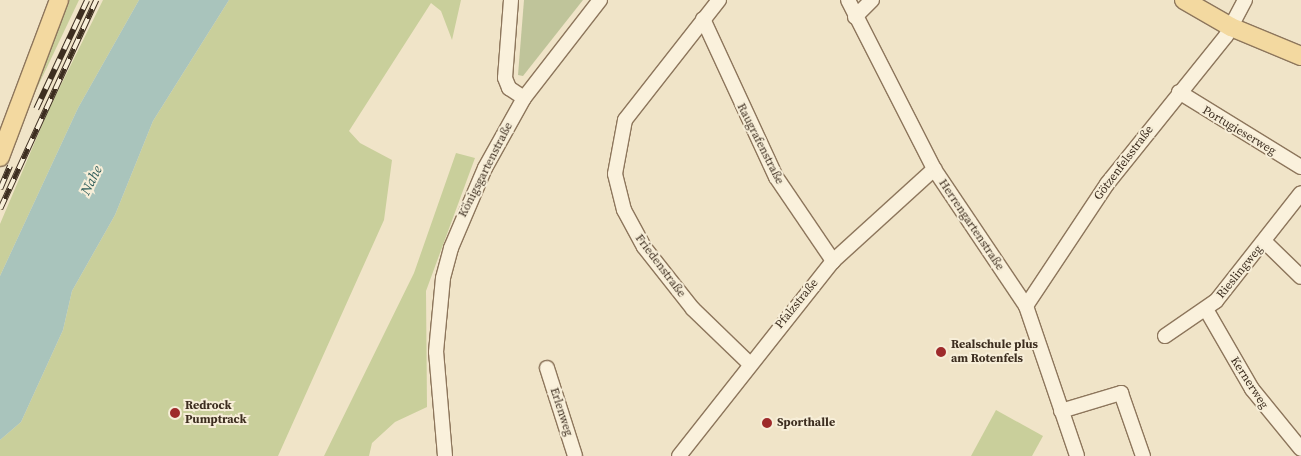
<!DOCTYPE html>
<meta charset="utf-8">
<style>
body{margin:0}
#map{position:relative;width:1301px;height:456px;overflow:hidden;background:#f0e4c8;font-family:"Source Serif 4",serif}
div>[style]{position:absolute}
.green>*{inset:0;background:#c9cf9b}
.cemetery>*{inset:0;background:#bfc49a}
.water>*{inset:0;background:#a9c4bc}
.roads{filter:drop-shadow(1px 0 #8d765c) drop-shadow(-1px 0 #8d765c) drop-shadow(0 1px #8d765c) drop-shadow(0 -1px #8d765c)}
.minor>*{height:14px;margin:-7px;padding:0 7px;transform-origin:7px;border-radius:7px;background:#faf1dc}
.major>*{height:18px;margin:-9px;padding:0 9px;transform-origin:9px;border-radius:9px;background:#f3d9a0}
.rail>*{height:5.5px;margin-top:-2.75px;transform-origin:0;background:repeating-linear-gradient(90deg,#f7eed8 0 11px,#3d2e20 0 22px);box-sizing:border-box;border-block:1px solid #3d2e20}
.dots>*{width:14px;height:14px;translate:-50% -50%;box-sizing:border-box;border:2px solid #f7eed8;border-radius:50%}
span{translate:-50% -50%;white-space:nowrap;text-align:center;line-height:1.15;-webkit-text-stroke:4px #f7eed8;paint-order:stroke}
.street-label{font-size:12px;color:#3d2e20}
.poi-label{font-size:12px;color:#3d2e20;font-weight:700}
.left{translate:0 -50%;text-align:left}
.water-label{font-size:14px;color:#2f5d5a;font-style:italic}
</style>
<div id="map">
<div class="green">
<div style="clip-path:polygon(65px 0,79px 0,29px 105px)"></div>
<div style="clip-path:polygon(103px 0,139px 0,78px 108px,0 276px,0 224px,48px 111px)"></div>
<div style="clip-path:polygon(229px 0,461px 0,452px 40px,441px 11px,431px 3px,349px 131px,360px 143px,392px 160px,384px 220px,278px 456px,0 456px,0 440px,21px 422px,63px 330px,72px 291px,115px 215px,153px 121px)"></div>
<div style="clip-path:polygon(456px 153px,475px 158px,426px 291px,427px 407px,395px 422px,372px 443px,369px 456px,324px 456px,414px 273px)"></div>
<div style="clip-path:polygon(996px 410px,1043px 436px,1032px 456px,971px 456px)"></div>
</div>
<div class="cemetery">
<div style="clip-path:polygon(524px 0,583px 0,523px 76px,518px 75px)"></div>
</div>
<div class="water">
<div style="clip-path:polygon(139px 0,229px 0,153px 121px,115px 215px,72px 291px,63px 330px,21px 422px,0 440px,0 276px,78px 108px)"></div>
</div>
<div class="roads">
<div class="minor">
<div style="left:511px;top:0;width:78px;rotate:94.4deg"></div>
<div style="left:505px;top:78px;width:11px;rotate:68deg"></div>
<div style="left:509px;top:88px;width:18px;rotate:34deg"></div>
<div style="left:719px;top:0;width:152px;rotate:128.1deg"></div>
<div style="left:625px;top:120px;width:55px;rotate:100.5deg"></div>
<div style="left:615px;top:174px;width:37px;rotate:76deg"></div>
<div style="left:624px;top:210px;width:42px;rotate:61.6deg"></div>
<div style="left:644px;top:247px;width:79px;rotate:51.7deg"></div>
<div style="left:693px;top:309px;width:79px;rotate:44deg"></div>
<div style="left:848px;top:0;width:190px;rotate:63deg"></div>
<div style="left:934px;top:169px;width:165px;rotate:56.1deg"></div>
<div style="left:1026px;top:306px;width:158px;rotate:71.2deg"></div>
<div style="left:855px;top:17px;width:24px;rotate:-45deg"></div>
<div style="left:703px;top:19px;width:174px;rotate:65.2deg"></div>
<div style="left:776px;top:177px;width:102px;rotate:55.8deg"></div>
<div style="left:1179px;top:92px;width:143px;rotate:31.6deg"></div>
<div style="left:1265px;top:242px;width:50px;rotate:44.2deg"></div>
<div style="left:1026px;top:306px;width:146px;rotate:-56.4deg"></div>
<div style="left:1107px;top:184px;width:190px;rotate:-51.2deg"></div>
<div style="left:1226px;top:36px;width:41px;rotate:-62.2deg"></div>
<div style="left:1207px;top:311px;width:90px;rotate:60deg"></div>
<div style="left:1252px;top:389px;width:77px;rotate:50.8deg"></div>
<div style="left:1165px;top:336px;width:62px;rotate:-34.5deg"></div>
<div style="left:1216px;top:301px;width:137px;rotate:-51.8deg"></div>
<div style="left:547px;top:368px;width:92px;rotate:72.3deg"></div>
<div style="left:1061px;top:411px;width:63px;rotate:-16.7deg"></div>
<div style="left:1121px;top:393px;width:67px;rotate:70.8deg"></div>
<div style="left:445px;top:456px;width:104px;rotate:-94.9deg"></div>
<div style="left:436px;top:352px;width:74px;rotate:-84.6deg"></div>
<div style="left:443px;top:278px;width:31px;rotate:-75deg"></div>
<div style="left:451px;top:248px;width:87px;rotate:-67deg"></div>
<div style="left:485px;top:168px;width:80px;rotate:-60.9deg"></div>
<div style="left:524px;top:98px;width:124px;rotate:-52.2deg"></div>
<div style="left:679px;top:456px;width:248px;rotate:-51.7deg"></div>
<div style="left:833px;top:261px;width:137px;rotate:-42.3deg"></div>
</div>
<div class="major">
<div style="left:1184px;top:0;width:54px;rotate:29.9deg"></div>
<div style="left:1231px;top:27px;width:76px;rotate:22.5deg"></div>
<div style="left:0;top:157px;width:168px;rotate:-69.4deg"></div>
</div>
</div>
<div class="rail">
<div style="left:36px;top:109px;width:120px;rotate:-64.9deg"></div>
<div style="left:0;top:189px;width:25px;rotate:-67deg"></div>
<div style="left:0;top:209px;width:230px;rotate:-65.3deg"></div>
</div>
<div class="dots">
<div style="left:941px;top:352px;background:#9e2a2b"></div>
<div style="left:175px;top:413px;background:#9e2a2b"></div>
<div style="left:767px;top:423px;background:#9e2a2b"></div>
</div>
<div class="street-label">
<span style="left:1239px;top:131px;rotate:31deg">Portugieserweg</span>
<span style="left:760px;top:144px;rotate:63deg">Raugrafenstraße</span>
<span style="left:1124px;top:163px;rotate:-53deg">Götzenfelsstraße</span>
<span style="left:486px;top:170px;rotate:-63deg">Königsgartenstraße</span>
<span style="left:971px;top:225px;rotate:56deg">Herrengartenstraße</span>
<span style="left:660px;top:266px;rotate:53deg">Friedenstraße</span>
<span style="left:1240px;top:272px;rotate:-51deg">Rieslingweg</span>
<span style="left:797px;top:304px;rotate:-51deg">Pfalzstraße</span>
<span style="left:1249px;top:383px;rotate:57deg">Kernerweg</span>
<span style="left:561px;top:412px;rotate:72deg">Erlenweg</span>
</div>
<div class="poi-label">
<span class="left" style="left:951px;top:352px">Realschule plus<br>am Rotenfels</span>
<span class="left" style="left:185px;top:413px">Redrock<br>Pumptrack</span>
<span class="left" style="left:777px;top:423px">Sporthalle</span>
</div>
<div class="water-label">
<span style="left:91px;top:180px;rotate:-63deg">Nahe</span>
</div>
</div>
